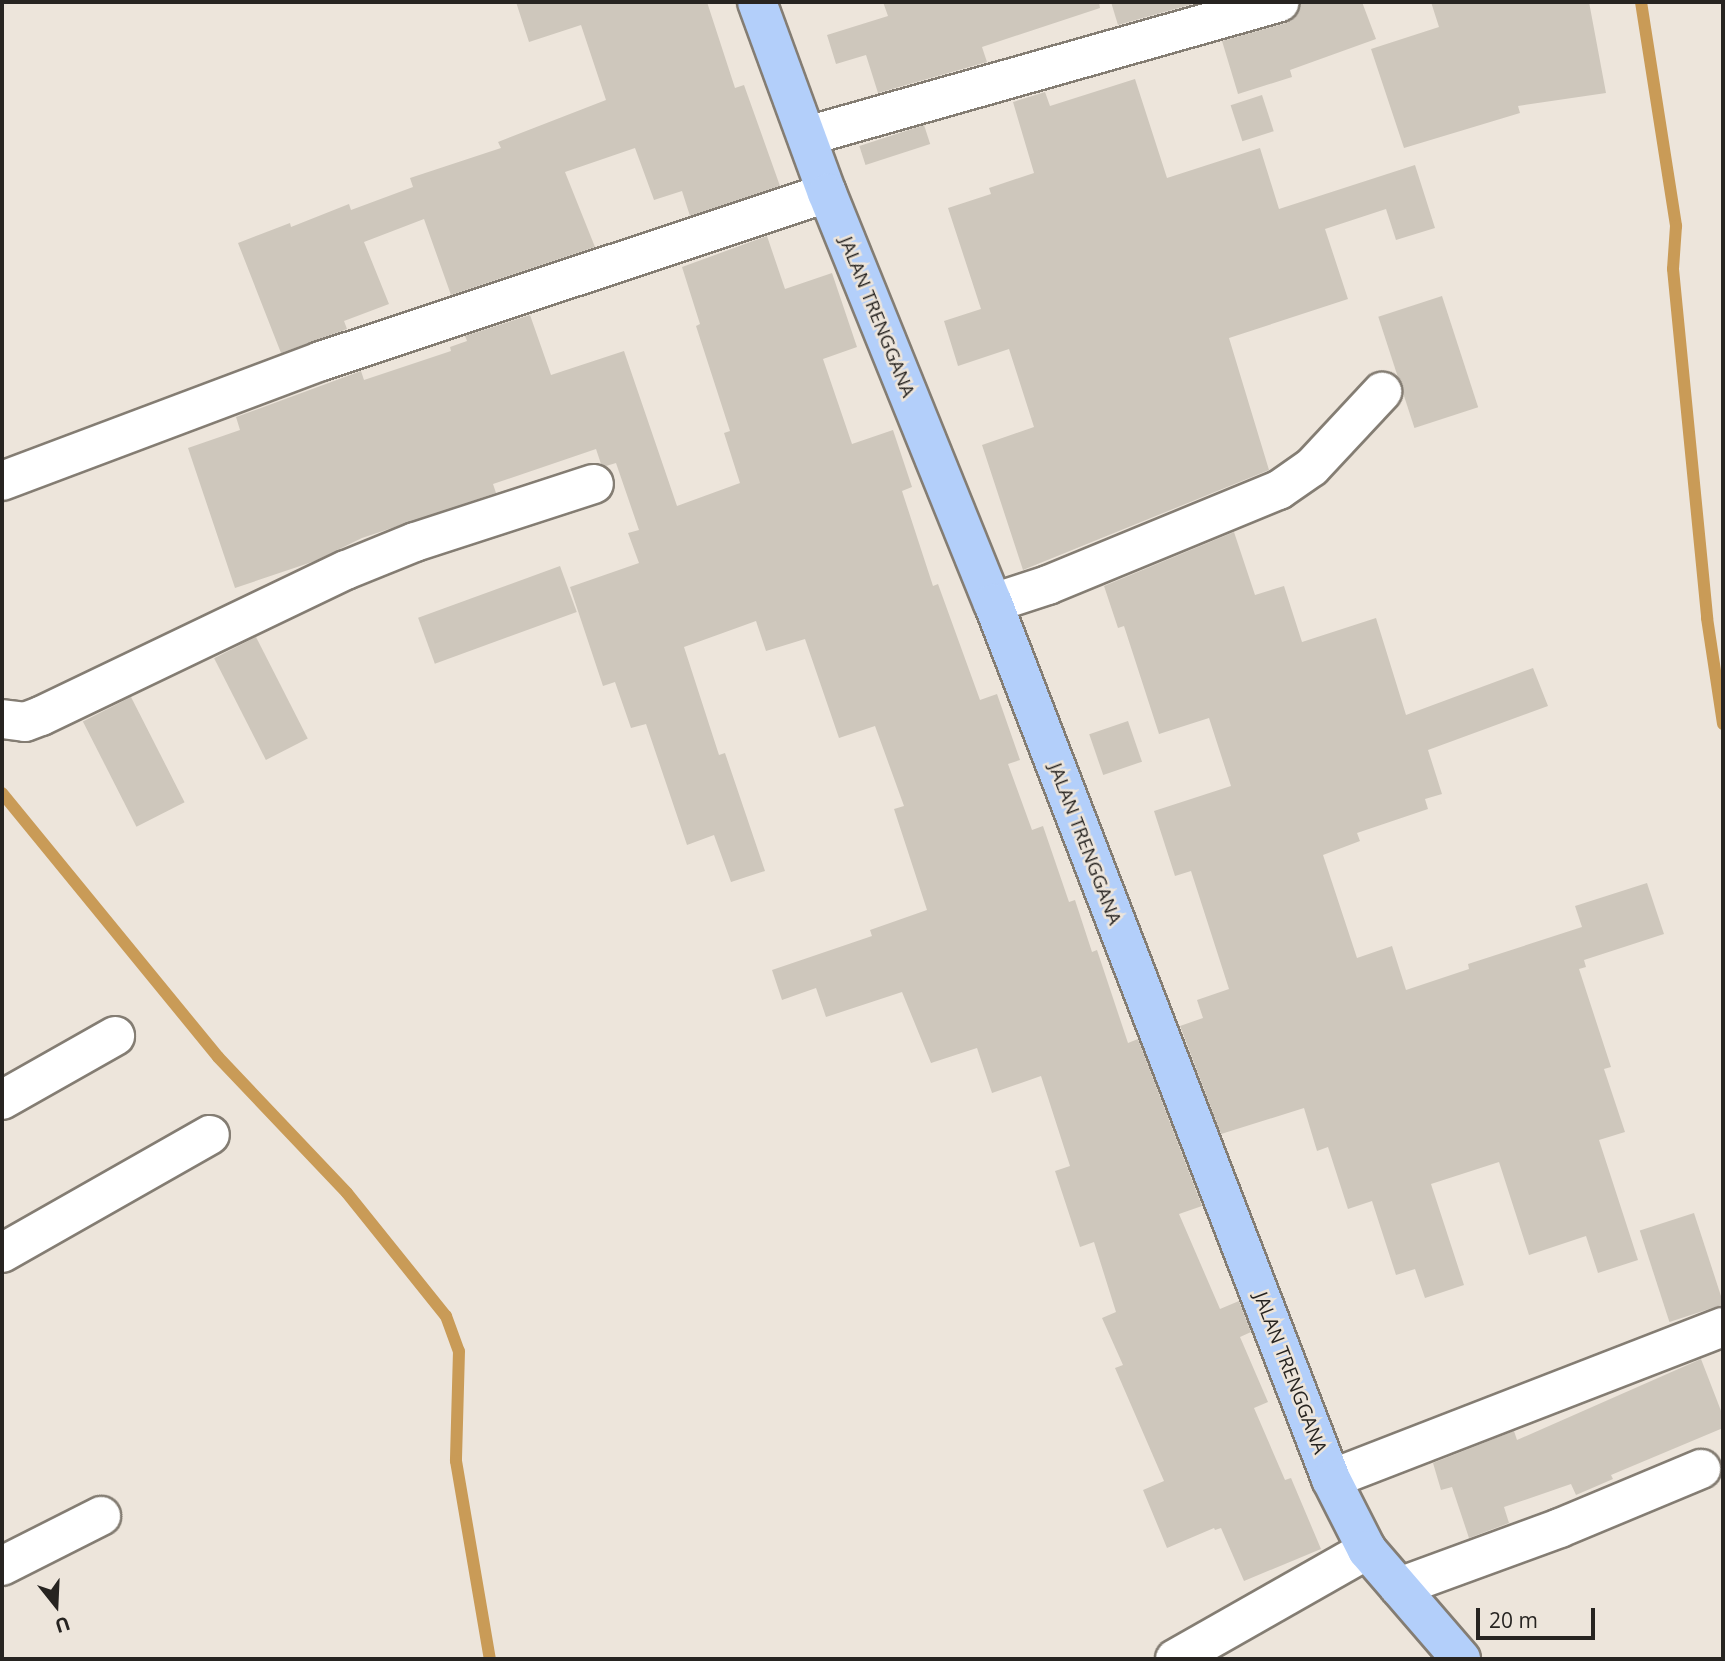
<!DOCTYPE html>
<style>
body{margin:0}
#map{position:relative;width:1725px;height:1661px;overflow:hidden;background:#ede5db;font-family:"Open Sans",sans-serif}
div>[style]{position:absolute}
.stream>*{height:12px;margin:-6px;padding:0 6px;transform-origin:6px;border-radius:6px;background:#c99b57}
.building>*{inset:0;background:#cec7bc;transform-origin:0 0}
.roads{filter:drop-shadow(2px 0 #847d73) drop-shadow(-2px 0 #847d73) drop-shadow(0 2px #847d73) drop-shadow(0 -2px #847d73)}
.minor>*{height:38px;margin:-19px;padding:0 19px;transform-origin:19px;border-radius:19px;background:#fff}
.major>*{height:38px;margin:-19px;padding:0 19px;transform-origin:19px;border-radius:19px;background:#b3cffa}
span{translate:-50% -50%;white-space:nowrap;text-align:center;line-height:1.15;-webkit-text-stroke:5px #ede5db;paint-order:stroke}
.street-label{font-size:19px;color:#272421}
.frame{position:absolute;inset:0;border:4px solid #272421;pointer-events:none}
.north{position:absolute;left:21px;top:1570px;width:70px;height:70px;-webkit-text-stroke:5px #ede5db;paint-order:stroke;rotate:162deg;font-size:19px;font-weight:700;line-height:28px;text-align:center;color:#272421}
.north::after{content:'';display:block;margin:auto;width:24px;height:32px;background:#272421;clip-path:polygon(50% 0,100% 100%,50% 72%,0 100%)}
.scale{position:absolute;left:1476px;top:1608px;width:119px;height:32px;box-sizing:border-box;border:4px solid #272421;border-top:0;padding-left:9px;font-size:21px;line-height:24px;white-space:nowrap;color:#272421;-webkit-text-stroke:5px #ede5db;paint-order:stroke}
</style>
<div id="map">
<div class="stream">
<div style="left:1641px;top:2px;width:227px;rotate:81.1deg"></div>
<div style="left:1676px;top:226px;width:43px;rotate:94deg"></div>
<div style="left:1673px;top:269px;width:351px;rotate:84.4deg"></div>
<div style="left:1707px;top:618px;width:107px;rotate:81.4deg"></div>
<div style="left:2px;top:793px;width:341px;rotate:50.7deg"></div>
<div style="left:218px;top:1057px;width:187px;rotate:46.5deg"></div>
<div style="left:347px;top:1193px;width:158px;rotate:51.2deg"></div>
<div style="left:446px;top:1316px;width:37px;rotate:70deg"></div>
<div style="left:459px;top:1351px;width:110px;rotate:91.6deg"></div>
<div style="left:456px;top:1461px;width:201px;rotate:80.3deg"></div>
</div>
<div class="building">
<div style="clip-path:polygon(516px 2px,707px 2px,735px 88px,744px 85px,780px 186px,690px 216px,682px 191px,654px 200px,635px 148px,565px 172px,595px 247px,451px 295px,424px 219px,364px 242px,389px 304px,344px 321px,347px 329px,281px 353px,238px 243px,290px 223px,291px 227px,349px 204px,351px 210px,413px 187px,410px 178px,501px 148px,498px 142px,606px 100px,581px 25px,529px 42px)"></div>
<div style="clip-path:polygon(883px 2px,1099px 2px,1100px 8px,982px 47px,987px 62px,878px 93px,866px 55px,836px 64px,827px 35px,888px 16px)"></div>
<div style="clip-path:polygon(1111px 2px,1200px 2px,1118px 25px)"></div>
<div style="clip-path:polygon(1300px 2px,1362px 2px,1376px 39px,1290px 70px,1292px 77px,1238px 94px,1222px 41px,1286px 23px,1295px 17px)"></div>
<div style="clip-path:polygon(1431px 2px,1589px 2px,1606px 93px,1518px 106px,1520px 113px,1404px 148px,1371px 49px,1439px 27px)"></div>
<div style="clip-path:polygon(1135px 79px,1167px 178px,1260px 148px,1279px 209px,1415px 165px,1435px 228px,1396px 240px,1386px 209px,1325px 229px,1348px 299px,1229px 338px,1269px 470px,1023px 570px,982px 445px,1034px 427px,1009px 349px,958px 366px,944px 321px,981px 309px,948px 208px,991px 194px,989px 188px,1034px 173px,1013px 102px,1045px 92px,1050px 106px)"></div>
<div style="left:1262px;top:95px;width:38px;height:33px;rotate:72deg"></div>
<div style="left:924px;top:125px;width:20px;height:68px;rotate:72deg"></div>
<div style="clip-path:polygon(767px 236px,785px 289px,832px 273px,857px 347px,823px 359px,852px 444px,893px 430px,912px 487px,902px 491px,933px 586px,938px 584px,980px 700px,997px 694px,1020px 760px,1008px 764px,1032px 830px,1043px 826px,1069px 902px,1075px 900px,1092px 952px,1097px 950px,1128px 1043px,1138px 1039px,1202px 1206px,1179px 1214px,1220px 1309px,1239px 1301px,1251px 1332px,1240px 1337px,1268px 1402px,1254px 1408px,1285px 1480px,1291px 1478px,1321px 1549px,1244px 1581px,1221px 1528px,1215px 1530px,1214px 1528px,1167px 1548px,1143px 1490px,1164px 1481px,1115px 1368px,1123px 1365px,1102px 1318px,1116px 1312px,1094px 1242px,1080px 1247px,1055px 1171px,1070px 1166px,1041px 1076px,992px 1093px,977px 1048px,931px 1063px,902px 992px,826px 1017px,816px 988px,782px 1000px,772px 970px,872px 936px,870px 930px,927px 910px,894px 809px,904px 806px,875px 726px,839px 738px,805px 639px,766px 651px,756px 621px,684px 647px,719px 755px,725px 753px,765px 871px,731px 882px,714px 835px,687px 845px,646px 724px,631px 728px,615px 682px,603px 686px,570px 587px,639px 563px,628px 533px,639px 530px,616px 463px,606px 466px,601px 464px,596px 449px,493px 484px,496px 493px,362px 538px,315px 561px,235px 588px,188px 448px,240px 430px,236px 417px,361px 371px,364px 380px,451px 351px,450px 347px,467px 341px,465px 336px,530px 315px,551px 375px,624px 351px,677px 506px,740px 483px,724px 433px,730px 431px,696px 326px,700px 324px,682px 267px)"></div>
<div style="left:1442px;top:296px;width:117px;height:67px;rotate:72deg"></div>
<div style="clip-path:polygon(1234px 532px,1255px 595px,1284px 586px,1302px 642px,1376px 618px,1406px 715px,1533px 668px,1548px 706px,1428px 750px,1442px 794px,1425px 799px,1428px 809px,1357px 833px,1360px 841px,1323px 855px,1357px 958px,1392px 946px,1406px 990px,1469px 969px,1468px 964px,1582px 927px,1575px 906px,1647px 883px,1664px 934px,1584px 960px,1586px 967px,1579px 969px,1611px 1067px,1604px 1069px,1625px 1132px,1599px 1140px,1638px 1260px,1598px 1273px,1586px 1236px,1529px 1255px,1499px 1162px,1431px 1184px,1464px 1285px,1425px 1298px,1415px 1269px,1396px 1275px,1372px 1201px,1348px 1209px,1328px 1147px,1317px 1151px,1304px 1108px,1221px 1134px,1180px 1026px,1203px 1018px,1197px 1000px,1229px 989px,1191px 871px,1175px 876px,1154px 811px,1231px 786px,1209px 718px,1159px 734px,1124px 626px,1118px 628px,1104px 586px)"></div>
<div style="left:560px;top:566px;width:49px;height:151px;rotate:70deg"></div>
<div style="left:256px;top:637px;width:114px;height:47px;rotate:63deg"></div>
<div style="left:131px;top:697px;width:118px;height:54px;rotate:63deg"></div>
<div style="left:1128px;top:721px;width:43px;height:41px;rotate:71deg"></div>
<div style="left:1694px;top:1213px;width:96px;height:57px;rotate:72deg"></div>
<div style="clip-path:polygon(1701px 1359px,1723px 1416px,1723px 1428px,1611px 1475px,1613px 1479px,1576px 1495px,1571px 1484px,1504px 1507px,1509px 1523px,1469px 1538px,1452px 1487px,1441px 1490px,1433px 1463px,1514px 1431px,1517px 1440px)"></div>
</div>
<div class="roads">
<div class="minor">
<div style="left:807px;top:136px;width:491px;rotate:-15.8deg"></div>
<div style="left:2px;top:481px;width:341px;rotate:-20.6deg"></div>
<div style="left:321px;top:361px;width:533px;rotate:-18.37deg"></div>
<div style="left:993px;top:603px;width:58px;rotate:-18.1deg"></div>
<div style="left:1048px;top:585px;width:250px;rotate:-22.4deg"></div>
<div style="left:1279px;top:490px;width:40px;rotate:-34.9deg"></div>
<div style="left:1312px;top:467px;width:103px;rotate:-47deg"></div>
<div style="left:2px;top:719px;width:23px;rotate:7deg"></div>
<div style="left:25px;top:722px;width:17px;rotate:-21deg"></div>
<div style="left:41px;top:716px;width:338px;rotate:-25.6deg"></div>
<div style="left:346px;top:570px;width:74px;rotate:-22.1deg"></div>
<div style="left:415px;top:542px;width:188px;rotate:-18deg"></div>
<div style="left:2px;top:1100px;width:130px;rotate:-29.5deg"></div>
<div style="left:2px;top:1253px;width:239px;rotate:-29.6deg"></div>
<div style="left:1331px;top:1479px;width:420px;rotate:-21.2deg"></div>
<div style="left:2px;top:1566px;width:111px;rotate:-26.8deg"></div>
<div style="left:1399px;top:1587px;width:171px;rotate:-20.1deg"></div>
<div style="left:1560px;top:1528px;width:153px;rotate:-22.7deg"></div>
<div style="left:1175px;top:1659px;width:221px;rotate:-29.6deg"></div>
</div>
<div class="major">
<div style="left:757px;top:2px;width:203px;rotate:69.9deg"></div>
<div style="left:827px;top:193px;width:442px;rotate:68deg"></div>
<div style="left:993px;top:603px;width:939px;rotate:68.9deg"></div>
<div style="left:1331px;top:1479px;width:80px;rotate:63.1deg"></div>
<div style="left:1367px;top:1550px;width:144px;rotate:49.2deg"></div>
</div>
</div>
<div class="street-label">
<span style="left:877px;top:317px;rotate:68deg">JALAN TRENGGANA</span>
<span style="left:1085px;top:844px;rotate:69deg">JALAN TRENGGANA</span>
<span style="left:1290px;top:1373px;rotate:69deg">JALAN TRENGGANA</span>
</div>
<div class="frame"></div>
<div class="north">U</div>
<div class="scale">20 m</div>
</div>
